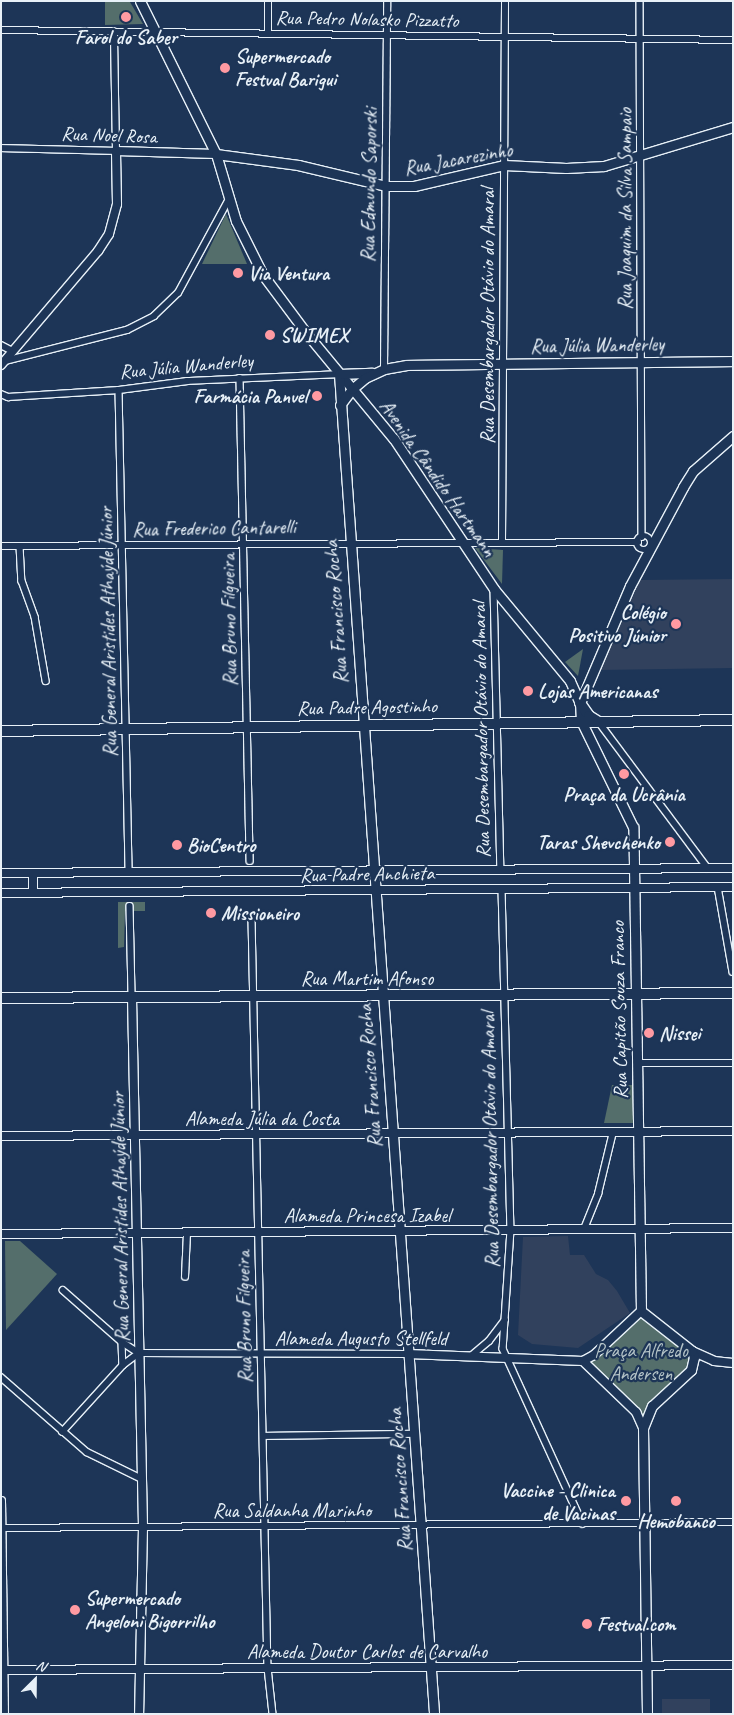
<!DOCTYPE html>
<meta charset="utf-8">
<style>
body{margin:0}
#map{position:relative;width:734px;height:1715px;overflow:hidden;background:#1d3557;font-family:Caveat,sans-serif}
div>[style]{position:absolute}
.built>*{inset:0;background:#31415d;transform-origin:0 0}
.green>*{inset:0;background:#546e6b}
.roads{filter:drop-shadow(1px 0 #e8f1f8) drop-shadow(-1px 0 #e8f1f8) drop-shadow(0 1px #e8f1f8) drop-shadow(0 -1px #e8f1f8)}
.minor>*{height:5.5px;margin:-2.75px;padding:0 2.75px;transform-origin:2.75px;border-radius:2.75px;background:#1d3557}
.minor>.ring{margin:-2.75px;padding:0;box-sizing:content-box;background:none;border:5.5px solid #1d3557;border-radius:50%}
.tertiary>*{height:8px;margin:-4px;padding:0 4px;transform-origin:4px;border-radius:4px;background:#1d3557}
.secondary>*{height:9px;margin:-4.5px;padding:0 4.5px;transform-origin:4.5px;border-radius:4.5px;background:#1d3557}
.primary>*{height:10px;margin:-5px;padding:0 5px;transform-origin:5px;border-radius:5px;background:#1d3557}
.dots>*{width:14px;height:14px;translate:-50% -50%;box-sizing:border-box;border:2px solid #1d3557;border-radius:50%}
span{translate:-50% -50%;white-space:nowrap;text-align:center;line-height:1.15;-webkit-text-stroke:4.5px #1d3557;paint-order:stroke}
.street-label{font-size:20px;color:#e8f1f8}
.poi-label{font-size:20px;color:#e8f1f8;font-weight:700}
.left{translate:0 -50%;text-align:left}
.right{translate:-100% -50%;text-align:right}
.park-label{font-size:20px;color:#b4c3c7}
.frame{position:absolute;inset:0;border:2px solid #e8f1f8;pointer-events:none}
.north{position:absolute;left:10px;top:1655px;width:50px;height:50px;-webkit-text-stroke:4px #1d3557;paint-order:stroke;rotate:23deg;font-size:14px;font-weight:700;line-height:20px;text-align:center;color:#e8f1f8}
.north::after{content:'';display:block;margin:auto;width:18px;height:22px;background:#e8f1f8;clip-path:polygon(50% 0,100% 100%,50% 72%,0 100%)}
</style>
<div id="map">
<div class="built">
<div style="clip-path:polygon(733px 579px,733px 668px,600px 670px,640px 580px)"></div>
<div style="clip-path:polygon(568px 1236px,570px 1255px,584px 1255px,596px 1274px,608px 1280px,617px 1291px,630px 1313px,578px 1348px,532px 1344px,518px 1335px,523px 1237px)"></div>
<div style="left:710px;top:1699px;width:15px;height:48px;rotate:90deg"></div>
</div>
<div class="green">
<div style="clip-path:polygon(105px 1px,130px 2px,143px 24px,105px 25px)"></div>
<div style="clip-path:polygon(226px 214px,247px 264px,202px 264px)"></div>
<div style="clip-path:polygon(475px 548px,503px 550px,502px 584px)"></div>
<div style="clip-path:polygon(583px 649px,578px 676px,565px 662px)"></div>
<div style="clip-path:polygon(118px 902px,145px 902px,145px 911px,125px 911px,124px 947px,118px 948px)"></div>
<div style="clip-path:polygon(612px 1085px,633px 1085px,633px 1123px,604px 1123px)"></div>
<div style="clip-path:polygon(5px 1241px,20px 1241px,57px 1274px,6px 1330px)"></div>
<div style="clip-path:polygon(641px 1311px,692px 1351px,694px 1362px,641px 1422px,588px 1364px,589px 1358px)"></div>
</div>
<div class="roads">
<div class="minor">
<div style="left:640px;top:1px;width:536px;rotate:89.79deg"></div>
<div style="left:1px;top:30px;width:732px;rotate:0.78deg"></div>
<div style="left:268px;top:34px;width:33px;rotate:-90deg"></div>
<div style="left:1px;top:148px;width:115px;rotate:1.5deg"></div>
<div style="left:116px;top:151px;width:119px;rotate:-91deg"></div>
<div style="left:1px;top:345px;width:13px;rotate:27deg"></div>
<div style="left:5px;top:361px;width:126px;rotate:-14.3deg"></div>
<div style="left:127px;top:330px;width:30px;rotate:-27deg"></div>
<div style="left:154px;top:316px;width:33px;rotate:-44deg"></div>
<div style="left:178px;top:293px;width:107px;rotate:-61.5deg"></div>
<div style="left:384px;top:369px;width:368px;rotate:-89.5deg"></div>
<div style="left:240px;top:378px;width:483px;rotate:88.8deg"></div>
<div style="left:119px;top:390px;width:482px;rotate:88.8deg"></div>
<div style="left:1px;top:394px;width:8px;rotate:23deg"></div>
<div style="left:8px;top:397px;width:111px;rotate:-3.6deg"></div>
<div style="left:119px;top:390px;width:69px;rotate:-7.5deg"></div>
<div style="left:187px;top:381px;width:152px;rotate:-2.6deg"></div>
<div class="ring" style="left:637px;top:536px;width:8.5px;height:8.5px"></div>
<div style="left:502px;top:542px;width:541px;rotate:-89.68deg"></div>
<div style="left:1px;top:546px;width:637px;rotate:-0.36deg"></div>
<div style="left:20px;top:546px;width:35px;rotate:87deg"></div>
<div style="left:22px;top:581px;width:38px;rotate:70deg"></div>
<div style="left:35px;top:617px;width:65px;rotate:80.2deg"></div>
<div style="left:494px;top:589px;width:281px;rotate:88.6deg"></div>
<div style="left:599px;top:722px;width:182px;rotate:53.3deg"></div>
<div style="left:718px;top:887px;width:86px;rotate:80deg"></div>
<div style="left:502px;top:889px;width:341px;rotate:88.5deg"></div>
<div style="left:511px;top:1230px;width:119px;rotate:93.8deg"></div>
<div style="left:503px;top:1349px;width:192px;rotate:65.4deg"></div>
<div style="left:130px;top:906px;width:91px;rotate:88.7deg"></div>
<div style="left:252px;top:919px;width:749px;rotate:88.78deg"></div>
<div style="left:268px;top:1668px;width:46px;rotate:83.8deg"></div>
<div style="left:637px;top:1063px;width:96px"></div>
<div style="left:584px;top:1229px;width:38px;rotate:-68deg"></div>
<div style="left:598px;top:1194px;width:64px;rotate:-76.4deg"></div>
<div style="left:185px;top:1277px;width:44px;rotate:-87.4deg"></div>
<div style="left:63px;top:1290px;width:79px;rotate:41.4deg"></div>
<div style="left:122px;top:1342px;width:20px;rotate:33deg"></div>
<div style="left:122px;top:1342px;width:23px;rotate:88deg"></div>
<div style="left:139px;top:1353px;width:269px;rotate:0.2deg"></div>
<div style="left:471px;top:1356px;width:23px;rotate:-40deg"></div>
<div style="left:489px;top:1341px;width:26px;rotate:-53deg"></div>
<div style="left:1px;top:1377px;width:114px;rotate:41.1deg"></div>
<div style="left:87px;top:1452px;width:61px;rotate:26.1deg"></div>
<div style="left:62px;top:1432px;width:91px;rotate:-47.7deg"></div>
<div style="left:123px;top:1365px;width:20px;rotate:-37deg"></div>
<div style="left:263px;top:1436px;width:151px;rotate:-0.8deg"></div>
<div style="left:1px;top:1528px;width:732px;rotate:-0.47deg"></div>
</div>
<div class="tertiary">
<div style="left:1px;top:365px;width:150px;rotate:-49.6deg"></div>
<div style="left:98px;top:251px;width:20px;rotate:-57deg"></div>
<div style="left:109px;top:234px;width:31px;rotate:-75deg"></div>
<div style="left:117px;top:204px;width:53px;rotate:-91.1deg"></div>
<div style="left:116px;top:151px;width:100px;rotate:1.7deg"></div>
<div style="left:1px;top:873px;width:732px;rotate:-0.39deg"></div>
<div style="left:33px;top:873px;width:20px;rotate:90deg"></div>
<div style="left:1px;top:893px;width:732px;rotate:-0.47deg"></div>
<div style="left:132px;top:997px;width:530px;rotate:88.81deg"></div>
<div style="left:143px;top:1527px;width:187px;rotate:91.2deg"></div>
<div style="left:1px;top:1136px;width:732px;rotate:-0.39deg"></div>
<div style="left:1px;top:1234px;width:732px;rotate:-0.47deg"></div>
<div style="left:692px;top:1351px;width:24px;rotate:24deg"></div>
<div style="left:714px;top:1361px;width:19px;rotate:6deg"></div>
<div style="left:408px;top:1354px;width:175px;rotate:2.3deg"></div>
<div style="left:583px;top:1361px;width:13px;rotate:-29deg"></div>
<div style="left:594px;top:1355px;width:64px;rotate:-43.1deg"></div>
<div style="left:583px;top:1361px;width:74px;rotate:43.9deg"></div>
<div style="left:636px;top:1412px;width:17px;rotate:66deg"></div>
<div style="left:1px;top:1501px;width:213px;rotate:89.2deg"></div>
<div style="left:4px;top:1670px;width:729px;rotate:-0.39deg"></div>
</div>
<div class="secondary">
<div style="left:140px;top:1px;width:171px;rotate:63.6deg"></div>
<div style="left:216px;top:154px;width:70px;rotate:73.4deg"></div>
<div style="left:236px;top:221px;width:60px;rotate:63.4deg"></div>
<div style="left:263px;top:275px;width:74px;rotate:53.3deg"></div>
<div style="left:307px;top:334px;width:136px;rotate:50.4deg"></div>
<div style="left:394px;top:439px;width:180px;rotate:56.3deg"></div>
<div style="left:494px;top:589px;width:119px;rotate:50.4deg"></div>
<div style="left:570px;top:681px;width:24px;rotate:66deg"></div>
<div style="left:216px;top:154px;width:83px;rotate:7.6deg"></div>
<div style="left:298px;top:165px;width:90px;rotate:13.4deg"></div>
<div style="left:386px;top:186px;width:28px"></div>
<div style="left:414px;top:186px;width:92px;rotate:-13.1deg"></div>
<div style="left:504px;top:165px;width:62px;rotate:2.8deg"></div>
<div style="left:566px;top:168px;width:38px;rotate:-3deg"></div>
<div style="left:604px;top:166px;width:135px;rotate:-16.8deg"></div>
<div style="left:339px;top:374px;width:1343px;rotate:85.94deg"></div>
<div style="left:339px;top:374px;width:33px;rotate:-2deg"></div>
<div style="left:340px;top:405px;width:20px;rotate:-53deg"></div>
<div style="left:352px;top:389px;width:17px;rotate:-40deg"></div>
<div style="left:365px;top:378px;width:21px;rotate:-25deg"></div>
<div style="left:384px;top:369px;width:23px;rotate:-10deg"></div>
<div style="left:407px;top:365px;width:326px;rotate:-0.7deg"></div>
<div style="left:647px;top:1714px;width:286px;rotate:-90.8deg"></div>
<div style="left:643px;top:1428px;width:24px;rotate:-68deg"></div>
<div style="left:652px;top:1406px;width:53px;rotate:-42.7deg"></div>
<div style="left:691px;top:1370px;width:13px;rotate:-77deg"></div>
<div style="left:694px;top:1357px;width:6px;rotate:-108deg"></div>
<div style="left:692px;top:1351px;width:65px;rotate:-141.9deg"></div>
<div style="left:641px;top:1311px;width:484px;rotate:-90.9deg"></div>
<div style="left:633px;top:827px;width:118px;rotate:-116.1deg"></div>
<div style="left:581px;top:721px;width:18px;rotate:-93deg"></div>
<div style="left:580px;top:703px;width:127px;rotate:-66.9deg"></div>
<div style="left:630px;top:586px;width:112px;rotate:-61.8deg"></div>
<div style="left:683px;top:487px;width:19px;rotate:-58deg"></div>
<div style="left:693px;top:471px;width:53px;rotate:-41.2deg"></div>
</div>
<div class="primary">
<div style="left:580px;top:703px;width:16px;rotate:55deg"></div>
<div style="left:589px;top:716px;width:9px;rotate:32deg"></div>
<div style="left:1px;top:731px;width:732px;rotate:-0.86deg"></div>
<div style="left:1px;top:998px;width:732px;rotate:-0.39deg"></div>
</div>
</div>
<div class="dots">
<div style="left:126px;top:17px;background:#ff9aa2"></div>
<div style="left:225px;top:68px;background:#ff9aa2"></div>
<div style="left:238px;top:273px;background:#ff9aa2"></div>
<div style="left:270px;top:335px;background:#ff9aa2"></div>
<div style="left:317px;top:396px;background:#ff9aa2"></div>
<div style="left:676px;top:624px;background:#ff9aa2"></div>
<div style="left:528px;top:691px;background:#ff9aa2"></div>
<div style="left:624px;top:774px;background:#ff9aa2"></div>
<div style="left:670px;top:842px;background:#ff9aa2"></div>
<div style="left:177px;top:845px;background:#ff9aa2"></div>
<div style="left:211px;top:913px;background:#ff9aa2"></div>
<div style="left:649px;top:1033px;background:#ff9aa2"></div>
<div style="left:626px;top:1501px;background:#ff9aa2"></div>
<div style="left:676px;top:1501px;background:#ff9aa2"></div>
<div style="left:75px;top:1610px;background:#ff9aa2"></div>
<div style="left:587px;top:1624px;background:#ff9aa2"></div>
</div>
<div class="street-label">
<span style="left:367px;top:19px;rotate:1deg">Rua Pedro Nolasko Pizzatto</span>
<span style="left:109px;top:135px;rotate:2deg">Rua Noel Rosa</span>
<span style="left:458px;top:159px;rotate:-10deg">Rua Jacarezinho</span>
<span style="left:369px;top:185px;rotate:-89deg">Rua Edmundo Saporski</span>
<span style="left:625px;top:209px;rotate:-90deg">Rua Joaquim da Silva Sampaio</span>
<span style="left:487px;top:316px;rotate:-90deg">Rua Desembargador Otávio do Amaral</span>
<span style="left:597px;top:345px;rotate:-1deg">Rua Júlia Wanderley</span>
<span style="left:186px;top:366px;rotate:-5deg">Rua Júlia Wanderley</span>
<span style="left:438px;top:478px;rotate:55deg">Avenida Cândido Hartmann</span>
<span style="left:214px;top:528px;rotate:-1deg">Rua Frederico Cantarelli</span>
<span style="left:336px;top:612px;rotate:-94deg">Rua Francisco Rocha</span>
<span style="left:229px;top:620px;rotate:-91deg">Rua Bruno Filgueira</span>
<span style="left:108px;top:632px;rotate:-91deg">Rua General Aristides Athaýde Júnior</span>
<span style="left:367px;top:707px;rotate:-1deg">Rua Padre Agostinho</span>
<span style="left:481px;top:730px;rotate:-91deg">Rua Desembargador Otávio do Amaral</span>
<span style="left:367px;top:874px;rotate:-1deg">Rua Padre Anchieta</span>
<span style="left:367px;top:978px">Rua Martim Afonso</span>
<span style="left:619px;top:1010px;rotate:-91deg">Rua Capitão Souza Franco</span>
<span style="left:370px;top:1076px;rotate:-94deg">Rua Francisco Rocha</span>
<span style="left:262px;top:1118px">Alameda Júlia da Costa</span>
<span style="left:490px;top:1140px;rotate:-91deg">Rua Desembargador Otávio do Amaral</span>
<span style="left:367px;top:1215px">Alameda Princesa Izabel</span>
<span style="left:120px;top:1217px;rotate:-91deg">Rua General Aristides Athaýde Júnior</span>
<span style="left:244px;top:1317px;rotate:-91deg">Rua Bruno Filgueira</span>
<span style="left:361px;top:1338px">Alameda Augusto Stellfeld</span>
<span style="left:400px;top:1480px;rotate:-94deg">Rua Francisco Rocha</span>
<span style="left:292px;top:1510px">Rua Saldanha Marinho</span>
<span style="left:367px;top:1651px">Alameda Doutor Carlos de Carvalho</span>
</div>
<div class="poi-label">
<span style="left:126px;top:37px">Farol do Saber</span>
<span class="left" style="left:235px;top:68px">Supermercado<br>Festval Barigui</span>
<span class="left" style="left:248px;top:273px">Via Ventura</span>
<span class="left" style="left:280px;top:335px">SWIMEX</span>
<span class="right" style="left:307px;top:396px">Farmácia Panvel</span>
<span class="right" style="left:666px;top:624px">Colégio<br>Positivo Júnior</span>
<span class="left" style="left:538px;top:691px">Lojas Americanas</span>
<span style="left:624px;top:794px">Praça da Ucrânia</span>
<span class="right" style="left:660px;top:842px">Taras Shevchenko</span>
<span class="left" style="left:187px;top:845px">BioCentro</span>
<span class="left" style="left:221px;top:913px">Missioneiro</span>
<span class="left" style="left:659px;top:1033px">Nissei</span>
<span class="right" style="left:615px;top:1502px">Vaccine - Clinica<br>de Vacinas</span>
<span style="left:676px;top:1521px">Hemobanco</span>
<span class="left" style="left:85px;top:1610px">Supermercado<br>Angeloni Bigorrilho</span>
<span class="left" style="left:597px;top:1624px">Festval.com</span>
</div>
<div class="park-label">
<span style="left:641px;top:1362px">Praça Alfredo<br>Andersen</span>
</div>
<div class="frame"></div>
<div class="north">N</div>
</div>
